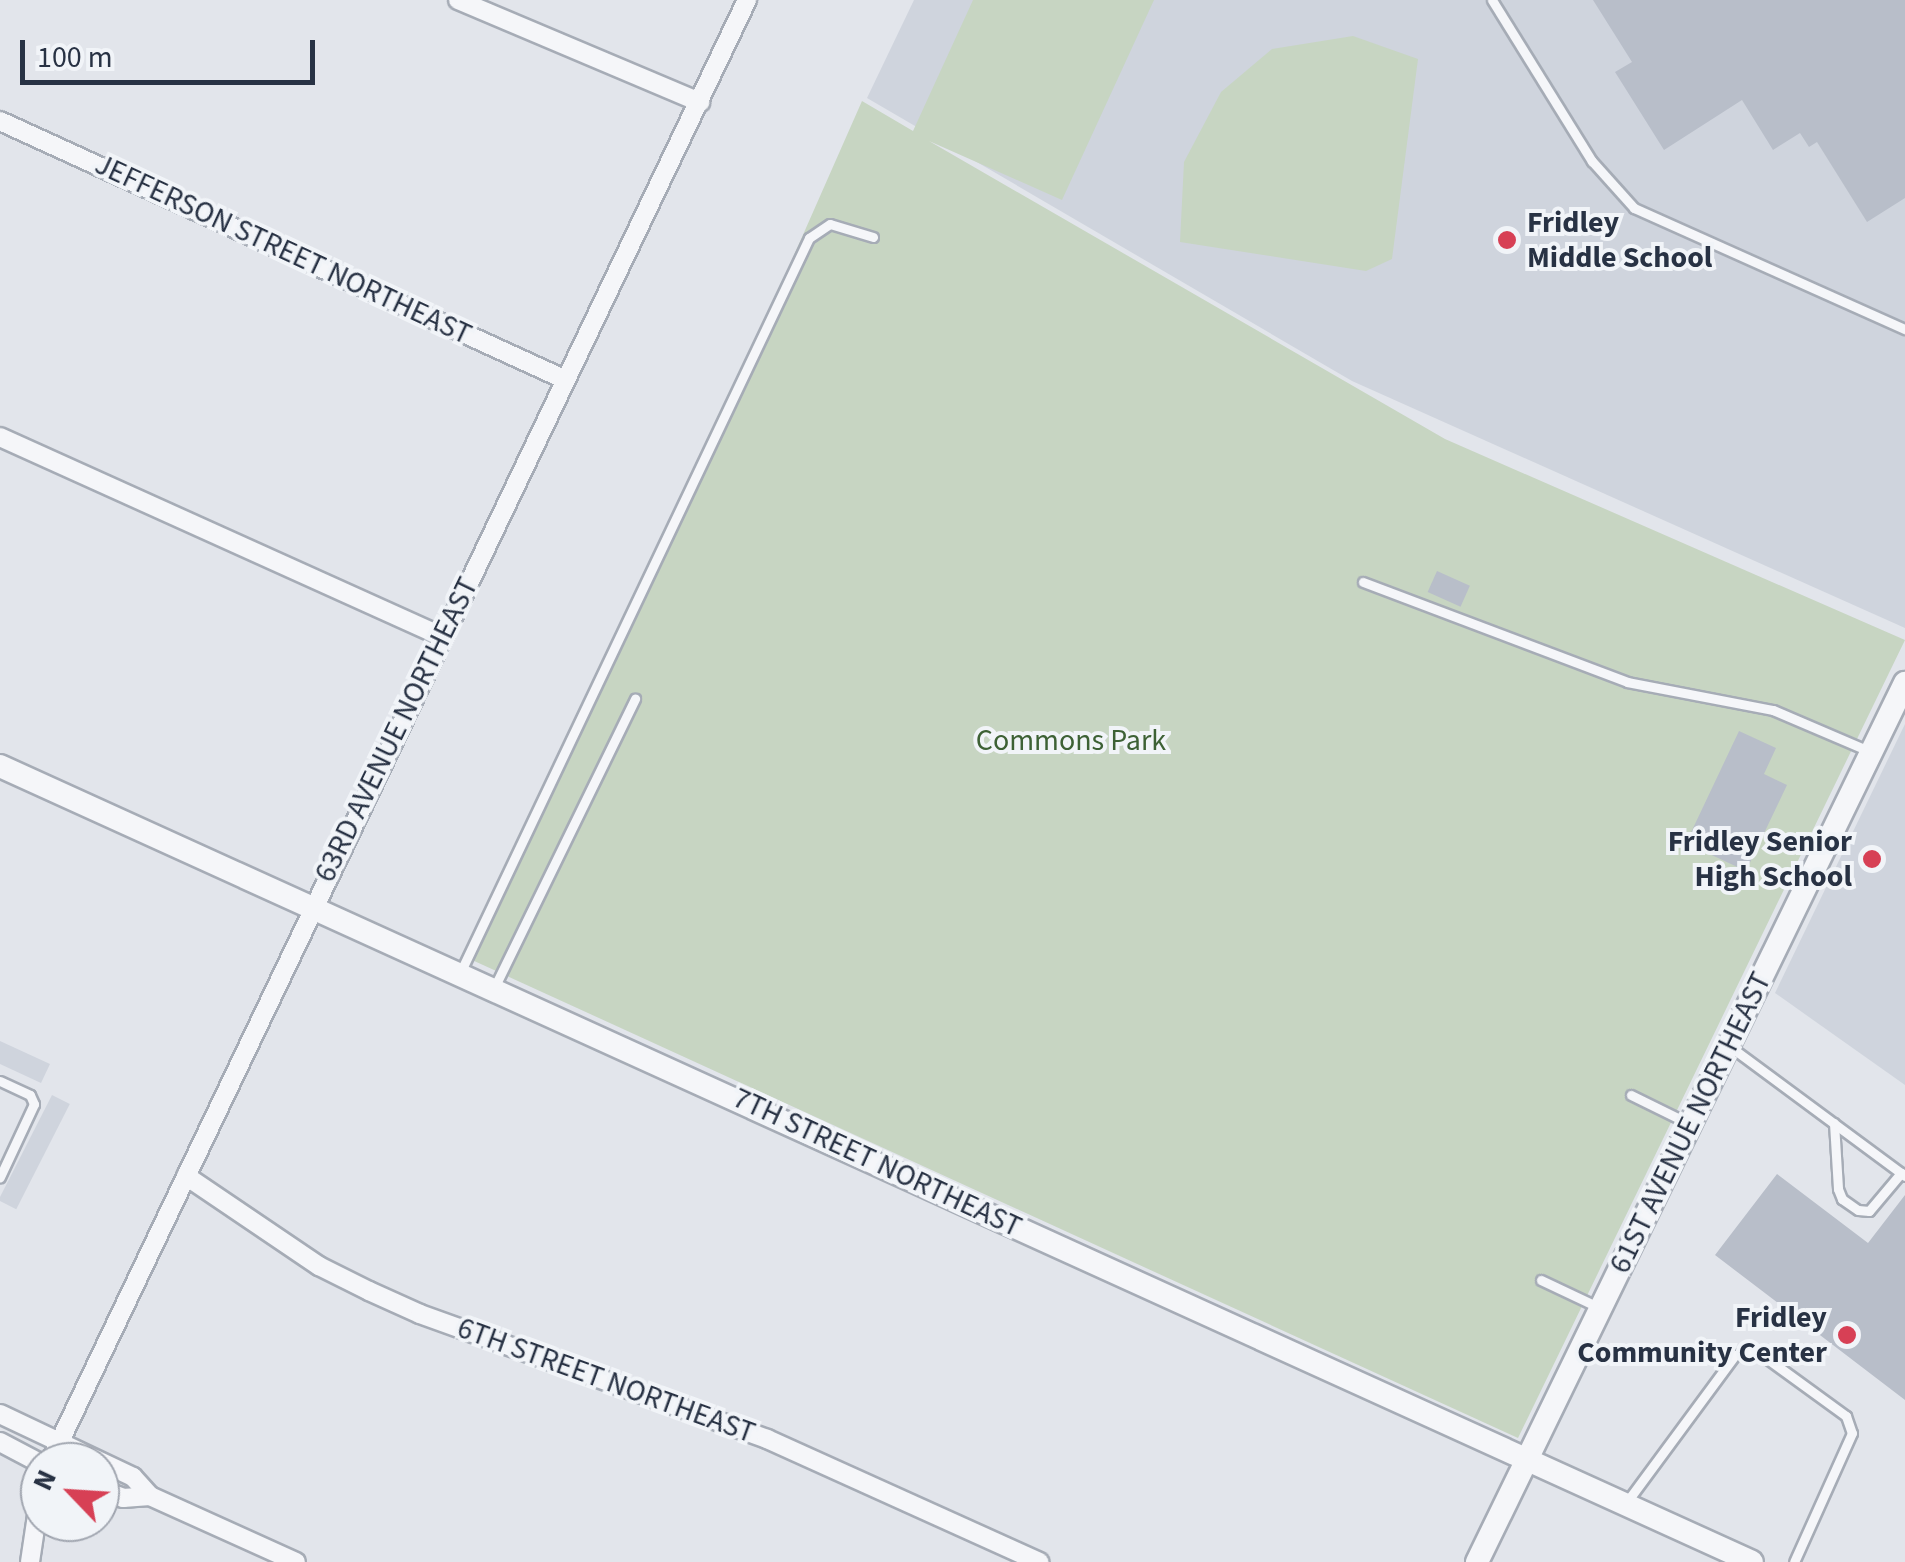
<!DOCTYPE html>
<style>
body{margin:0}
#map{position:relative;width:1905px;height:1562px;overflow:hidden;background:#e2e5eb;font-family:"Source Sans 3",sans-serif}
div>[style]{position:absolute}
.built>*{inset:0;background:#cfd4dd;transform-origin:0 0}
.green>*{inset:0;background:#c7d5c2}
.building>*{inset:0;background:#b8bec9;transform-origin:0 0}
.roads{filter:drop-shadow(2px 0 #a6acb6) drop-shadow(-2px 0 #a6acb6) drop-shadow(0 2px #a6acb6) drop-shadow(0 -2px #a6acb6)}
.service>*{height:9px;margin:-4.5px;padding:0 4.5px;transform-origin:4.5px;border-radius:4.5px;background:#f5f6f9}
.minor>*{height:18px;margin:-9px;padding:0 9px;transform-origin:9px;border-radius:9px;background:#f5f6f9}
.tertiary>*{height:22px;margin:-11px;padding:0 11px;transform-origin:11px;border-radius:11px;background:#f5f6f9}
.dots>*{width:28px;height:28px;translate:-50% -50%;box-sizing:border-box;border:5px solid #f1f4f8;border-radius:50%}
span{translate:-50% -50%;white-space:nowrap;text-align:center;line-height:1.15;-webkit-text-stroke:8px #f1f4f8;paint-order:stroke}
.poi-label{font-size:30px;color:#283244;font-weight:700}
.left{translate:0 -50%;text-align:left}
.right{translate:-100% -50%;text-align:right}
.street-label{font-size:30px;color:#283244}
.park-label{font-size:30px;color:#3d6135}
.north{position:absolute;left:20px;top:1442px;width:100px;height:100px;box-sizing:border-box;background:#f1f4f8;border:2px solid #a1a6b0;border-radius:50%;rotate:295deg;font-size:28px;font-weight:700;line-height:40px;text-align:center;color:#283244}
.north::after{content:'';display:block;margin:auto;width:35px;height:45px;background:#d74055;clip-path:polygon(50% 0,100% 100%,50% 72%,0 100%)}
.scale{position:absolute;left:20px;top:40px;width:295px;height:45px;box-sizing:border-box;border:5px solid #283244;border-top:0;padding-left:12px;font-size:30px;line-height:35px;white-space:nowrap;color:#283244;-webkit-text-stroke:8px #f1f4f8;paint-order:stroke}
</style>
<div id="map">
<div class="built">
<div style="clip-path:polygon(914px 0,1905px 0,1905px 628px,1352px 381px,867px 98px)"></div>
<div style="clip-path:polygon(1905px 724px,1905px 1085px,1775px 993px)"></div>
<div style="clip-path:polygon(0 1041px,50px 1064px,41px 1083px,0 1064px)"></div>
<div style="left:52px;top:1095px;width:20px;height:118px;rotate:27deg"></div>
</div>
<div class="green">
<div style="clip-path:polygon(973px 0,1154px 0,1062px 200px,929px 141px,1445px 439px,1905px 640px,1518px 1438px,472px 960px,716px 432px,862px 101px,913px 131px)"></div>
<div style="clip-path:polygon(1353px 36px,1418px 59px,1392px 259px,1366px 271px,1180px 242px,1184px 162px,1221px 92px,1272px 49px)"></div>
</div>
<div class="building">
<div style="clip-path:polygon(1593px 0,1905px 0,1905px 198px,1867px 222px,1817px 142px,1809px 147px,1800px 133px,1773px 150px,1742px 100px,1664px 150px,1615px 72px,1632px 62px)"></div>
<div style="left:1437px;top:571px;width:36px;height:23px;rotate:24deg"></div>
<div style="clip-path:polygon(1739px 731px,1776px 748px,1764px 774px,1787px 785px,1746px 871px,1686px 843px)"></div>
<div style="clip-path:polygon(1777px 1174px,1868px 1243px,1905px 1195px,1905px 1400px,1715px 1255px)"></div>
</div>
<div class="roads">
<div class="service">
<div style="left:1492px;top:0;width:190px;rotate:58.2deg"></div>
<div style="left:1592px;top:161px;width:63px;rotate:48.2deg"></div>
<div style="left:1634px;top:208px;width:297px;rotate:24.1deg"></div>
<div style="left:1363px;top:582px;width:282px;rotate:20.7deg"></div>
<div style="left:1627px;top:682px;width:149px;rotate:10.9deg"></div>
<div style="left:1773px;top:710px;width:104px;rotate:23.1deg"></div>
<div style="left:460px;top:973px;width:814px;rotate:-64.6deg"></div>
<div style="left:809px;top:238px;width:25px;rotate:-34deg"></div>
<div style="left:830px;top:224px;width:45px;rotate:16.8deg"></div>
<div style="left:494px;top:988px;width:322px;rotate:-64deg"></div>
<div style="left:1732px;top:1048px;width:215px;rotate:36.5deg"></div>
<div style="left:0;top:1081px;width:33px;rotate:25deg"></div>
<div style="left:30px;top:1095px;width:10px;rotate:66deg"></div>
<div style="left:34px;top:1104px;width:81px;rotate:115deg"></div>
<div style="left:1631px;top:1095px;width:64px;rotate:26.2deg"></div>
<div style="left:1834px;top:1123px;width:66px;rotate:86.5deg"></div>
<div style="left:1838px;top:1189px;width:11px;rotate:68deg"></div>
<div style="left:1842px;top:1199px;width:19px;rotate:35deg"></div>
<div style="left:1858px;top:1210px;width:11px;rotate:5deg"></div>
<div style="left:1869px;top:1211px;width:50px;rotate:-49.9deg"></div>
<div style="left:1541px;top:1280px;width:63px;rotate:25.3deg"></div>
<div style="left:1626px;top:1503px;width:184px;rotate:-53.6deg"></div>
<div style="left:1735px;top:1355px;width:23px;rotate:-7deg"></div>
<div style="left:1758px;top:1352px;width:109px;rotate:36deg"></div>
<div style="left:1846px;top:1416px;width:18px;rotate:71deg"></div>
<div style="left:1852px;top:1433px;width:141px;rotate:114.2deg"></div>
</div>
<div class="minor">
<div style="left:458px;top:0;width:263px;rotate:22.9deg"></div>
<div style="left:0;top:121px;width:622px;rotate:24.59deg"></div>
<div style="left:0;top:437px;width:485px;rotate:24.3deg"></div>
<div style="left:186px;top:1176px;width:161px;rotate:34.1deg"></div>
<div style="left:319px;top:1266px;width:56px;rotate:26.6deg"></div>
<div style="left:369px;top:1291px;width:56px;rotate:24.3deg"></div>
<div style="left:420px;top:1314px;width:369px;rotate:19.8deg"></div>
<div style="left:767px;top:1439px;width:299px;rotate:24.3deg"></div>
<div style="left:0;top:1414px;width:147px;rotate:25.3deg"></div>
<div style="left:133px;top:1477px;width:25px;rotate:48deg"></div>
<div style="left:150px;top:1496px;width:160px;rotate:24.3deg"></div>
<div style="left:0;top:1442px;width:45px;rotate:27.7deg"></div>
<div style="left:50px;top:1462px;width:1620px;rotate:-64.51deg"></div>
<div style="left:100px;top:1489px;width:25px;rotate:21deg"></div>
<div style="left:123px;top:1498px;width:27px;rotate:-4deg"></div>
<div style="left:30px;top:1562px;width:68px;rotate:-81.5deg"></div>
</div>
<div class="tertiary">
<div style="left:0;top:766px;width:1924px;rotate:24.43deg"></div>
<div style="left:1477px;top:1562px;width:978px;rotate:-64.04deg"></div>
</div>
</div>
<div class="dots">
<div style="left:1507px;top:240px;background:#d74055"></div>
<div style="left:1872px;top:859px;background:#d74055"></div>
<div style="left:1847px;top:1335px;background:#d74055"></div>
</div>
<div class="poi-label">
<span class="left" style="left:1527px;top:240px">Fridley<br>Middle School</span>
<span class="right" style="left:1852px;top:859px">Fridley Senior<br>High School</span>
<span class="right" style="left:1827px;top:1335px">Fridley<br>Community Center</span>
</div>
<div class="street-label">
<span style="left:283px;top:250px;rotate:25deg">JEFFERSON STREET NORTHEAST</span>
<span style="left:397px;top:730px;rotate:-64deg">63RD AVENUE NORTHEAST</span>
<span style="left:1691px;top:1123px;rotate:-64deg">61ST AVENUE NORTHEAST</span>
<span style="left:877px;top:1163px;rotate:25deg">7TH STREET NORTHEAST</span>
<span style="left:606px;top:1381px;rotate:20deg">6TH STREET NORTHEAST</span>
</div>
<div class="park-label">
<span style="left:1071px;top:741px">Commons Park</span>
</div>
<div class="north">N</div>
<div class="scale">100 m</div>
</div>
